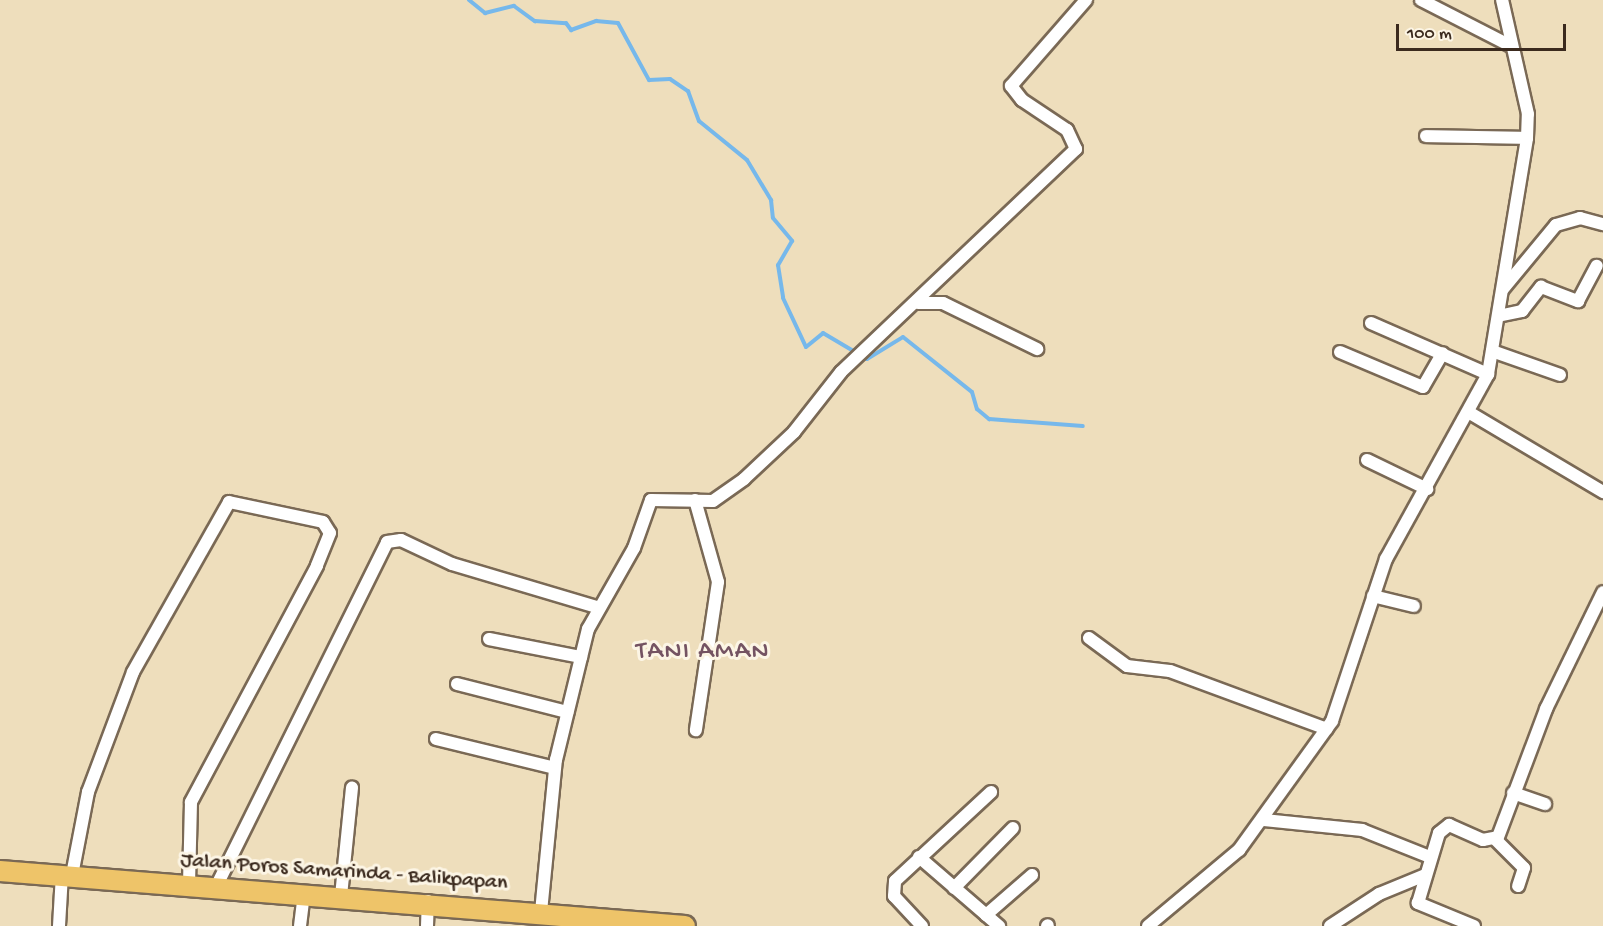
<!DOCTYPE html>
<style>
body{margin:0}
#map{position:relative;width:1603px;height:926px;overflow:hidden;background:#eedebc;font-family:"Gochi Hand",sans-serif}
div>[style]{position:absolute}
.stream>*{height:4px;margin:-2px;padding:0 2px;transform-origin:2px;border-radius:2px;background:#76b8eb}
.roads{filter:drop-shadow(2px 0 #7a6955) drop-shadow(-2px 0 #7a6955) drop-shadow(0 2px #7a6955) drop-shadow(0 -2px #7a6955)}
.minor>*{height:12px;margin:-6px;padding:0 6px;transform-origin:6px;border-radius:6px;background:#fff}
.trunk>*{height:20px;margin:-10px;padding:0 10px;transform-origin:10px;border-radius:10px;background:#eec469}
span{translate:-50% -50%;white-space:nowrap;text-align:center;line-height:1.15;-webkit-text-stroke:6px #fcf5e5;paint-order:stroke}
.street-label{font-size:22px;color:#3b2a1e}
.quarter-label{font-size:26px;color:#745362;letter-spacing:1.5px}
.scale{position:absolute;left:1396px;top:24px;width:170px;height:27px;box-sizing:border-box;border:3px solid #3b2a1e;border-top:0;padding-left:8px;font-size:18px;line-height:21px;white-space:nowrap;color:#3b2a1e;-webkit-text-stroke:4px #fcf5e5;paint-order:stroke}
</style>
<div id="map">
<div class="stream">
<div style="left:469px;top:0;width:21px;rotate:39deg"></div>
<div style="left:485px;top:13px;width:30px;rotate:-14deg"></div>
<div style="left:514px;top:6px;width:26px;rotate:36deg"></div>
<div style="left:535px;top:21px;width:31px;rotate:4deg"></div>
<div style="left:566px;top:23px;width:9px;rotate:54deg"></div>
<div style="left:571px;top:30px;width:27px;rotate:-20deg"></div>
<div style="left:596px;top:21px;width:22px;rotate:5deg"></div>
<div style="left:618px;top:23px;width:65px;rotate:61.5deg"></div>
<div style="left:649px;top:80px;width:21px;rotate:-3deg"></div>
<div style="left:670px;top:79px;width:22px;rotate:34deg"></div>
<div style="left:688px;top:91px;width:32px;rotate:70deg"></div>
<div style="left:699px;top:121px;width:62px;rotate:39.1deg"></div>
<div style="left:747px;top:160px;width:47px;rotate:59deg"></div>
<div style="left:771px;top:200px;width:18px;rotate:84deg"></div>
<div style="left:773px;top:218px;width:30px;rotate:50deg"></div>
<div style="left:792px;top:241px;width:28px;rotate:120deg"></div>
<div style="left:778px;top:265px;width:33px;rotate:81deg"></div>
<div style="left:783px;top:298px;width:54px;rotate:64.9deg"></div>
<div style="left:806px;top:347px;width:22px;rotate:-39deg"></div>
<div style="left:823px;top:333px;width:51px;rotate:30.6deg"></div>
<div style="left:867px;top:359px;width:42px;rotate:-31.4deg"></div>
<div style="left:903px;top:337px;width:88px;rotate:38.6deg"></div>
<div style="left:972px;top:392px;width:18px;rotate:74deg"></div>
<div style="left:977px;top:409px;width:16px;rotate:40deg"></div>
<div style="left:989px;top:419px;width:94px;rotate:4.3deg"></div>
</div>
<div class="roads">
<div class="minor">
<div style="left:1421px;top:0;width:101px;rotate:27.1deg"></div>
<div style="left:1426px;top:136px;width:101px;rotate:1.1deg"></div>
<div style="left:1503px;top:289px;width:83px;rotate:-50.4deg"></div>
<div style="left:1556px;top:225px;width:25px;rotate:-16deg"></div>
<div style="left:1580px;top:218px;width:24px;rotate:15deg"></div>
<div style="left:918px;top:303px;width:25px"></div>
<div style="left:943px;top:303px;width:105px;rotate:26.1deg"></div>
<div style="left:1498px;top:316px;width:25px;rotate:-12deg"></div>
<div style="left:1522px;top:311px;width:31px;rotate:-52deg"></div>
<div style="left:1541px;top:287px;width:40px;rotate:21deg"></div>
<div style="left:1578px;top:301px;width:40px;rotate:-62deg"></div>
<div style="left:1371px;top:323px;width:128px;rotate:23.6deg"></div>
<div style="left:1492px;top:351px;width:72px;rotate:19.4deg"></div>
<div style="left:1340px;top:352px;width:90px;rotate:22.9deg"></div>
<div style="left:1423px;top:387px;width:39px;rotate:-60deg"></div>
<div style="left:1470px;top:413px;width:155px;rotate:30.7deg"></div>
<div style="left:1367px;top:460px;width:67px;rotate:25.8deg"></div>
<div style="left:695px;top:500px;width:85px;rotate:74.3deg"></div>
<div style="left:718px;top:582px;width:150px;rotate:98.5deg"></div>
<div style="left:1373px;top:596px;width:42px;rotate:13.7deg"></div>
<div style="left:1089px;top:638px;width:47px;rotate:36.4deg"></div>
<div style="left:1127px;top:666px;width:43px;rotate:6.6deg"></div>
<div style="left:1170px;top:671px;width:167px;rotate:20.3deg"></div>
<div style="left:489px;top:639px;width:94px;rotate:11.1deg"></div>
<div style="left:457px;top:684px;width:114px;rotate:14.3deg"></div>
<div style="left:436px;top:739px;width:122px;rotate:13.7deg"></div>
<div style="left:1513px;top:793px;width:34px;rotate:19deg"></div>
<div style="left:1264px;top:820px;width:99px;rotate:5.8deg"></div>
<div style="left:1362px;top:830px;width:73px;rotate:21.7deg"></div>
<div style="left:1495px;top:839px;width:41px;rotate:45deg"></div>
<div style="left:1524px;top:868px;width:19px;rotate:108deg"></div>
<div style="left:919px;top:857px;width:106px;rotate:40.8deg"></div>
<div style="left:72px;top:875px;width:85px;rotate:-79.1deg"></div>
<div style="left:88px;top:792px;width:128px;rotate:-69.4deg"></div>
<div style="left:133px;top:672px;width:195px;rotate:-60.5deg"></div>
<div style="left:229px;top:502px;width:96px;rotate:12deg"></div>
<div style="left:323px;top:522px;width:13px;rotate:58deg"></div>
<div style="left:330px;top:533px;width:35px;rotate:112deg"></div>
<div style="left:317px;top:566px;width:268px;rotate:118.1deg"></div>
<div style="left:191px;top:802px;width:83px;rotate:91.4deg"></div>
<div style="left:954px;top:888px;width:84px;rotate:-45.5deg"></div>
<div style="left:215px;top:889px;width:387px;rotate:-63.6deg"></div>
<div style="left:387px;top:542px;width:14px;rotate:-8deg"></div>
<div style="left:401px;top:540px;width:56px;rotate:25.2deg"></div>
<div style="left:452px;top:564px;width:150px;rotate:16.6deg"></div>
<div style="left:341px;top:896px;width:109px;rotate:-84.2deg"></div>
<div style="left:541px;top:912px;width:153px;rotate:-84.4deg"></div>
<div style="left:556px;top:760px;width:135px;rotate:-76.3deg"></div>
<div style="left:588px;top:629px;width:93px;rotate:-60.4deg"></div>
<div style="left:634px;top:548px;width:51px;rotate:-70.5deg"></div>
<div style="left:651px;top:500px;width:62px;rotate:0.9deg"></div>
<div style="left:713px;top:501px;width:38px;rotate:-35deg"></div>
<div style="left:744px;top:479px;width:69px;rotate:-43.2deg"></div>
<div style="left:794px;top:432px;width:76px;rotate:-51.9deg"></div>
<div style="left:841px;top:372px;width:324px;rotate:-43.5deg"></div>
<div style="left:1076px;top:149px;width:21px;rotate:-115deg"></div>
<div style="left:1067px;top:130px;width:54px;rotate:-146.3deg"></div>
<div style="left:1022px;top:100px;width:18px;rotate:-128deg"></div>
<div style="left:1011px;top:86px;width:114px;rotate:-48.9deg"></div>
<div style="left:986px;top:915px;width:61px;rotate:-41deg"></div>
<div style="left:59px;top:926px;width:52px;rotate:-86.7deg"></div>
<div style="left:300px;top:926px;width:32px;rotate:-83deg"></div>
<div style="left:427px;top:926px;width:25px;rotate:-88deg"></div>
<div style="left:922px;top:926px;width:41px;rotate:-133deg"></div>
<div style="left:894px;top:896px;width:15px;rotate:-86deg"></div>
<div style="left:895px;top:881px;width:131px;rotate:-42.8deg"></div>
<div style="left:1047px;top:926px;width:1px;rotate:-45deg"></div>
<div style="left:1148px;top:926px;width:119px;rotate:-39.9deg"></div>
<div style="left:1239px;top:850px;width:159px;rotate:-54.2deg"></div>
<div style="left:1332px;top:721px;width:171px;rotate:-71.6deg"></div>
<div style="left:1386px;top:559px;width:211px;rotate:-61.1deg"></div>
<div style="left:1488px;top:374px;width:239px;rotate:-80.6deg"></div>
<div style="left:1527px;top:138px;width:24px;rotate:-88deg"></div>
<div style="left:1528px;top:114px;width:117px;rotate:-102.8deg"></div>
<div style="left:1330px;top:926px;width:59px;rotate:-33.1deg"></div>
<div style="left:1379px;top:894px;width:50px;rotate:-22.4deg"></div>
<div style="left:1474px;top:926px;width:61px;rotate:-157.7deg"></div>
<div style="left:1418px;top:903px;width:73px;rotate:-73.3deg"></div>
<div style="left:1439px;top:833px;width:13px;rotate:-39deg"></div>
<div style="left:1449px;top:825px;width:37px;rotate:24deg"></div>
<div style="left:1483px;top:840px;width:15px;rotate:-11deg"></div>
<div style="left:1498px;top:837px;width:137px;rotate:-69.4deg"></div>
<div style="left:1546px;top:709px;width:130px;rotate:-64deg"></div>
</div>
<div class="trunk">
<div style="left:0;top:871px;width:687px;rotate:4.59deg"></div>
</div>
</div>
<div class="street-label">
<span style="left:344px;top:873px;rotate:4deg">Jalan Poros Samarinda - Balikpapan</span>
</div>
<div class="quarter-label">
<span style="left:703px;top:653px">TANI AMAN</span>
</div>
<div class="scale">100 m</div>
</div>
